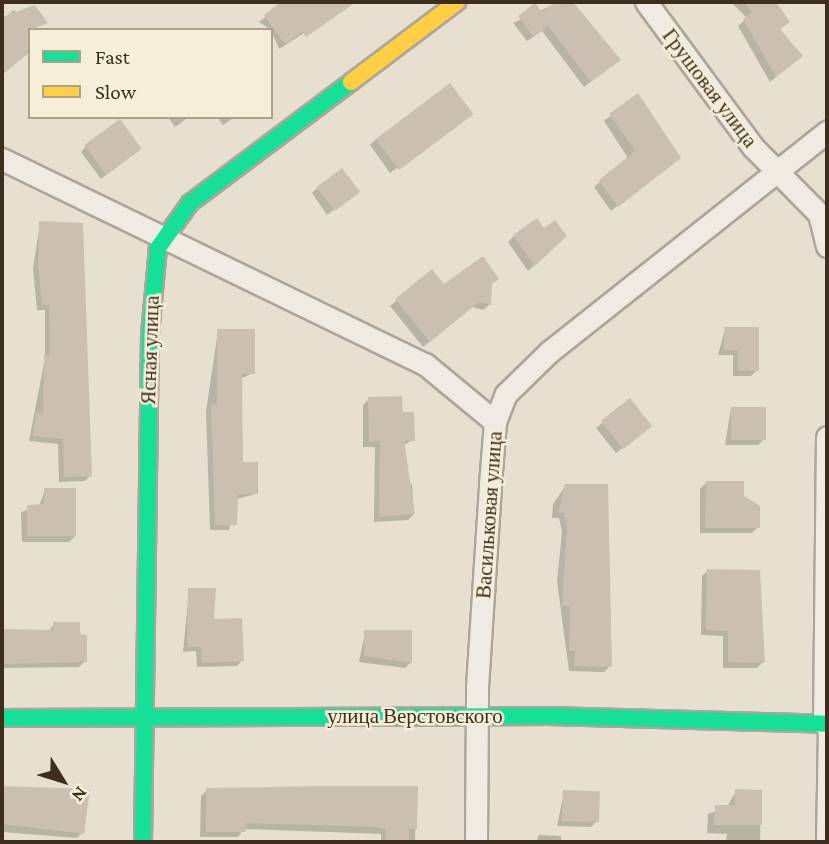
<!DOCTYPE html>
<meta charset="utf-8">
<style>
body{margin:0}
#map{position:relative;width:829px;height:844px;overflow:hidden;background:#e7e0d1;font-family:"Crimson Pro",serif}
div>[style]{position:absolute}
.shadow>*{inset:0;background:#0003}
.building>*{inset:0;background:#cbbfb2;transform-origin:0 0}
.roads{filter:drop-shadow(2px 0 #ada599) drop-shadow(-2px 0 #ada599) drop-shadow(0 2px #ada599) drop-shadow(0 -2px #ada599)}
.lane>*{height:10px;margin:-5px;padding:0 5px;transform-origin:5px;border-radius:5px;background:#efebe3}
.street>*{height:21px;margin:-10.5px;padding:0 10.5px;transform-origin:10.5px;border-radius:10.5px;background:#efebe3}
.fast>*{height:16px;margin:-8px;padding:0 8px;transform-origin:8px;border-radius:8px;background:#16e098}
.slow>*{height:16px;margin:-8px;padding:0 8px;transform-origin:8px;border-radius:8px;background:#ffcf43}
span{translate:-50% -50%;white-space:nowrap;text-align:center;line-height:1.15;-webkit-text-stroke:5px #f7eed8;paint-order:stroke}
.street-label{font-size:21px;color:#3d2e20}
.frame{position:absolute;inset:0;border:4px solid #3d2e20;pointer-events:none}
.legend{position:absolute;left:28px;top:28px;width:245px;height:91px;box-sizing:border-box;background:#f7eed8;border:2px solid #ada18e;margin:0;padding:9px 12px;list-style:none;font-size:21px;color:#3d2e20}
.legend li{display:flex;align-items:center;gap:14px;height:35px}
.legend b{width:35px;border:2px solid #ada18e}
.north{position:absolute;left:28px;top:746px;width:70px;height:70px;-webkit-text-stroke:5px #f7eed8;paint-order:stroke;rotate:128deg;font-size:19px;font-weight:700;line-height:28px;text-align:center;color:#3d2e20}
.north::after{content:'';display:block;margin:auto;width:24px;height:32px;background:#3d2e20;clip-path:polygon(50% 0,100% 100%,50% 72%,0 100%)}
</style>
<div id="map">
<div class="shadow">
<div style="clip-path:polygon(285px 2px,353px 2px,279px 49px,271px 30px,259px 22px)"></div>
<div style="clip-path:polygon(559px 2px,571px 2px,618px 60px,584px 87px,542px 31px,527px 41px,513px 23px)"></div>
<div style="clip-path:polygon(731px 2px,775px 2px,788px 21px,779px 30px,794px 62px,770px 82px,738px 26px,747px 18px)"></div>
<div style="clip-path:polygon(14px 10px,19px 18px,46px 23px,30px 30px,30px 48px,2px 72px,2px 20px)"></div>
<div style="clip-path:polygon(638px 95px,673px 164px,611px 211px,594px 187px,628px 158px,604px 121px)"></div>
<div style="clip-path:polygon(471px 114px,390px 173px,370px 145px,376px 139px)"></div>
<div style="clip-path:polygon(168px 117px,189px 117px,175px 127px)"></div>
<div style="clip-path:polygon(217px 117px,235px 117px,223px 125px)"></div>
<div style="clip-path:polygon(86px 146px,134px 154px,101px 179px,81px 152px)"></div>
<div style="clip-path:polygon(317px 188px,351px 197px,327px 215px,312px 193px)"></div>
<div style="clip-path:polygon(40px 223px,90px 476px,85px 481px,59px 482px,58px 444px,29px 441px,45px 358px,45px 310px,37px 310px,33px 269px)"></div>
<div style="clip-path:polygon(514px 236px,565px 236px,528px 271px,508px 242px)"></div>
<div style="clip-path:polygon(432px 271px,444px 286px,490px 285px,489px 305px,483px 310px,472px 307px,423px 347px,390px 306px)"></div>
<div style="clip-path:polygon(725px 329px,757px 370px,751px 376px,733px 376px,733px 355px,718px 355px)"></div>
<div style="clip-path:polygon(218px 331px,253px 373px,240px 379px,241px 464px,256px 494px,236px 499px,229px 530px,210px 530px,206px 411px)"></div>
<div style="clip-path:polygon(369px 399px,401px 414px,413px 440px,402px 446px,406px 485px,412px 484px,414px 514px,408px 520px,374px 522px,375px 447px,363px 447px,363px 405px)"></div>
<div style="clip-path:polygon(630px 400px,644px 432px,616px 453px,596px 428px)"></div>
<div style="clip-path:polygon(731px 408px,764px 439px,758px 445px,725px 445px)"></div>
<div style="clip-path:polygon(706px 483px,742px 497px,758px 527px,752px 533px,700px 533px,700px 489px)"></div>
<div style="clip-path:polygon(566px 485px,610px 666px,604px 672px,569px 671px,557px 581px,562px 532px,559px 518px,552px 518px,553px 504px)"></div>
<div style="clip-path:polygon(45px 490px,75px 536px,69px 542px,22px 542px,21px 512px,39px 506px)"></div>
<div style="clip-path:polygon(708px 570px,763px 662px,757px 668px,723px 668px,723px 636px,701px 635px,702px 576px)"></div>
<div style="clip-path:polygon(189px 590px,242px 660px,237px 666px,197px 667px,196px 651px,183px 652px)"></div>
<div style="clip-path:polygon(54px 624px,85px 661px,79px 667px,2px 668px,2px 630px,48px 632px)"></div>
<div style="clip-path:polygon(365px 632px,411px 662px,405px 668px,359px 662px)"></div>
<div style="clip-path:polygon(2px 788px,88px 791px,82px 833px,77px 838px,2px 832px)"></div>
<div style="clip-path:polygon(416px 788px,415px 842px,381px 842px,381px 834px,244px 829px,238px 837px,200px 837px,201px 796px,207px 790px)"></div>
<div style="clip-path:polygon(736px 791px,761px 791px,760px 842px,726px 842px,727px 834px,707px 833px,708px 814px,727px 807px)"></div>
<div style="clip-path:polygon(564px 792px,597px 821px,591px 827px,557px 826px)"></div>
<div style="clip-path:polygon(561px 836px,561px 842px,536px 842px,539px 835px)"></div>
</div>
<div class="building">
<div style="clip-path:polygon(281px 2px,356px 2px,306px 37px,302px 32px,285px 44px,264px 15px)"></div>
<div style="clip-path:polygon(556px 2px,573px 2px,621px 60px,591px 82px,548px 26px,534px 37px,518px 16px,535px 3px,542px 12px)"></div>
<div style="clip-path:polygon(744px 2px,776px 2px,790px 22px,780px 29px,803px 56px,776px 77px,743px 19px,752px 12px)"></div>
<div style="clip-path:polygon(35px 5px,48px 23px,30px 30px,30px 52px,2px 75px,2px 17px)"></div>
<div style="left:450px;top:83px;width:39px;height:93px;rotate:53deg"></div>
<div style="clip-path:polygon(638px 93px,681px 158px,618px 207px,599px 180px,635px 151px,609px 114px)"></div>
<div style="left:120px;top:119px;width:37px;height:44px;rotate:54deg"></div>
<div style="left:342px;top:168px;width:30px;height:32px;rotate:53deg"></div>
<div style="clip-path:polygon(537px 218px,544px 228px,555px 220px,567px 236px,535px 266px,513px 235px)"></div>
<div style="clip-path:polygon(39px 221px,83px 223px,92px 476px,64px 477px,63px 439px,33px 436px,36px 413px,43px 414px,44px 355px,50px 356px,49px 305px,42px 305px,38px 263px)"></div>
<div style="clip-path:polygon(483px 256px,499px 279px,492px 284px,491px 305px,479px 302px,430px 342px,395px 299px,432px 269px,444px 284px)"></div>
<div style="clip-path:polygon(724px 327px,759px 327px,759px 371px,738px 371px,738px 350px,724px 350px)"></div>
<div style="clip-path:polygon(217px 329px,255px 329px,255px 374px,242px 374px,243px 462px,258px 462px,258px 494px,238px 494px,237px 525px,215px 525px,211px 404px,217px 404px)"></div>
<div style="clip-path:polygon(402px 396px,403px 412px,414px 412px,415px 441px,404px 441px,415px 514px,379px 517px,380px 441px,369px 442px,368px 397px)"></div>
<div style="left:630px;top:398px;width:36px;height:37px;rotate:52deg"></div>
<div style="left:731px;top:407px;width:35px;height:33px"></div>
<div style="clip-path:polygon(706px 481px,744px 481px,744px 496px,760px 506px,760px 528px,705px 528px)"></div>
<div style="clip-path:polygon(565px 484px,608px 484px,612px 667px,574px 666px,575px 651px,569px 651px,570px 606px,562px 606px,567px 526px,564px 513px,558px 513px)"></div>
<div style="clip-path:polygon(44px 488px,76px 488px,76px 536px,27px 536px,27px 505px,44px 504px)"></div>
<div style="clip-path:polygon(707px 569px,760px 570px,765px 663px,728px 662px,728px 631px,706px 630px)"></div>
<div style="clip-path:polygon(188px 588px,216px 588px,214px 619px,242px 618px,244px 661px,202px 663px,201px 647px,187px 647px)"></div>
<div style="clip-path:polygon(53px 622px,80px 622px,80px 634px,87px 635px,87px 662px,2px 664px,2px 629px,53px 630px)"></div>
<div style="clip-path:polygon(364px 630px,412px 630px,412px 663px,364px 656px)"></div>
<div style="clip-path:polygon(2px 786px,90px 789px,84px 834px,2px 824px)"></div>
<div style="clip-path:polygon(322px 786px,418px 786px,417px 829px,409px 829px,409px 842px,386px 842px,386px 829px,377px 827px,246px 823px,246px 832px,206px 832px,206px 788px)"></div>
<div style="clip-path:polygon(735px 789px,762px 790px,762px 825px,714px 825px,715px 805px,735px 805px)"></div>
<div style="left:563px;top:790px;width:37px;height:31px;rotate:2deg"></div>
</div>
<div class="roads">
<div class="lane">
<div style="left:822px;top:842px;width:115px;rotate:-89deg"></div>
</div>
<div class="street">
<div style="left:646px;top:2px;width:180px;rotate:53.6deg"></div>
<div style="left:753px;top:147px;width:94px;rotate:45.4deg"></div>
<div style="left:819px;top:214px;width:33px;rotate:76deg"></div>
<div style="left:2px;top:159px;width:470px;rotate:25.9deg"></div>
<div style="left:425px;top:364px;width:91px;rotate:39.6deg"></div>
<div style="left:824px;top:724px;width:287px;rotate:-89.4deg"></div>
<div style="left:476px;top:842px;width:155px;rotate:-89.6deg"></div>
<div style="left:477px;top:687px;width:203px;rotate:-86.3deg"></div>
<div style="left:490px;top:484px;width:62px;rotate:-85.4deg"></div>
<div style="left:495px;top:422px;width:30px;rotate:-69deg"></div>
<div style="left:506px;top:394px;width:60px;rotate:-44.3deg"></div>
<div style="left:549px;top:352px;width:355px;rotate:-38.4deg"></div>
</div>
<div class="fast">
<div style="left:2px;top:718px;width:547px;rotate:-0.21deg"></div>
<div style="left:549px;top:716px;width:278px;rotate:1.6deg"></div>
<div style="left:143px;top:842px;width:508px;rotate:-89.21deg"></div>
<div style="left:150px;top:334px;width:86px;rotate:-84.7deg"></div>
<div style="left:158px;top:248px;width:55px;rotate:-54.6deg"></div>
<div style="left:190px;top:203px;width:201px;rotate:-36.9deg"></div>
</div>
<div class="slow">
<div style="left:351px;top:82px;width:133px;rotate:-37deg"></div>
</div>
</div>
<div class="street-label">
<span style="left:710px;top:88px;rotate:53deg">Грушовая улица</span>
<span style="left:150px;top:350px;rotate:-88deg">Ясная улица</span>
<span style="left:489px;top:515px;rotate:-86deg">Васильковая улица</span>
<span style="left:415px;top:716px">улица Верстовского</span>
</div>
<div class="frame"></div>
<ul class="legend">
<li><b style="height:9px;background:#16e098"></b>Fast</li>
<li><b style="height:9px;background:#ffcf43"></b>Slow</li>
</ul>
<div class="north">N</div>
</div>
